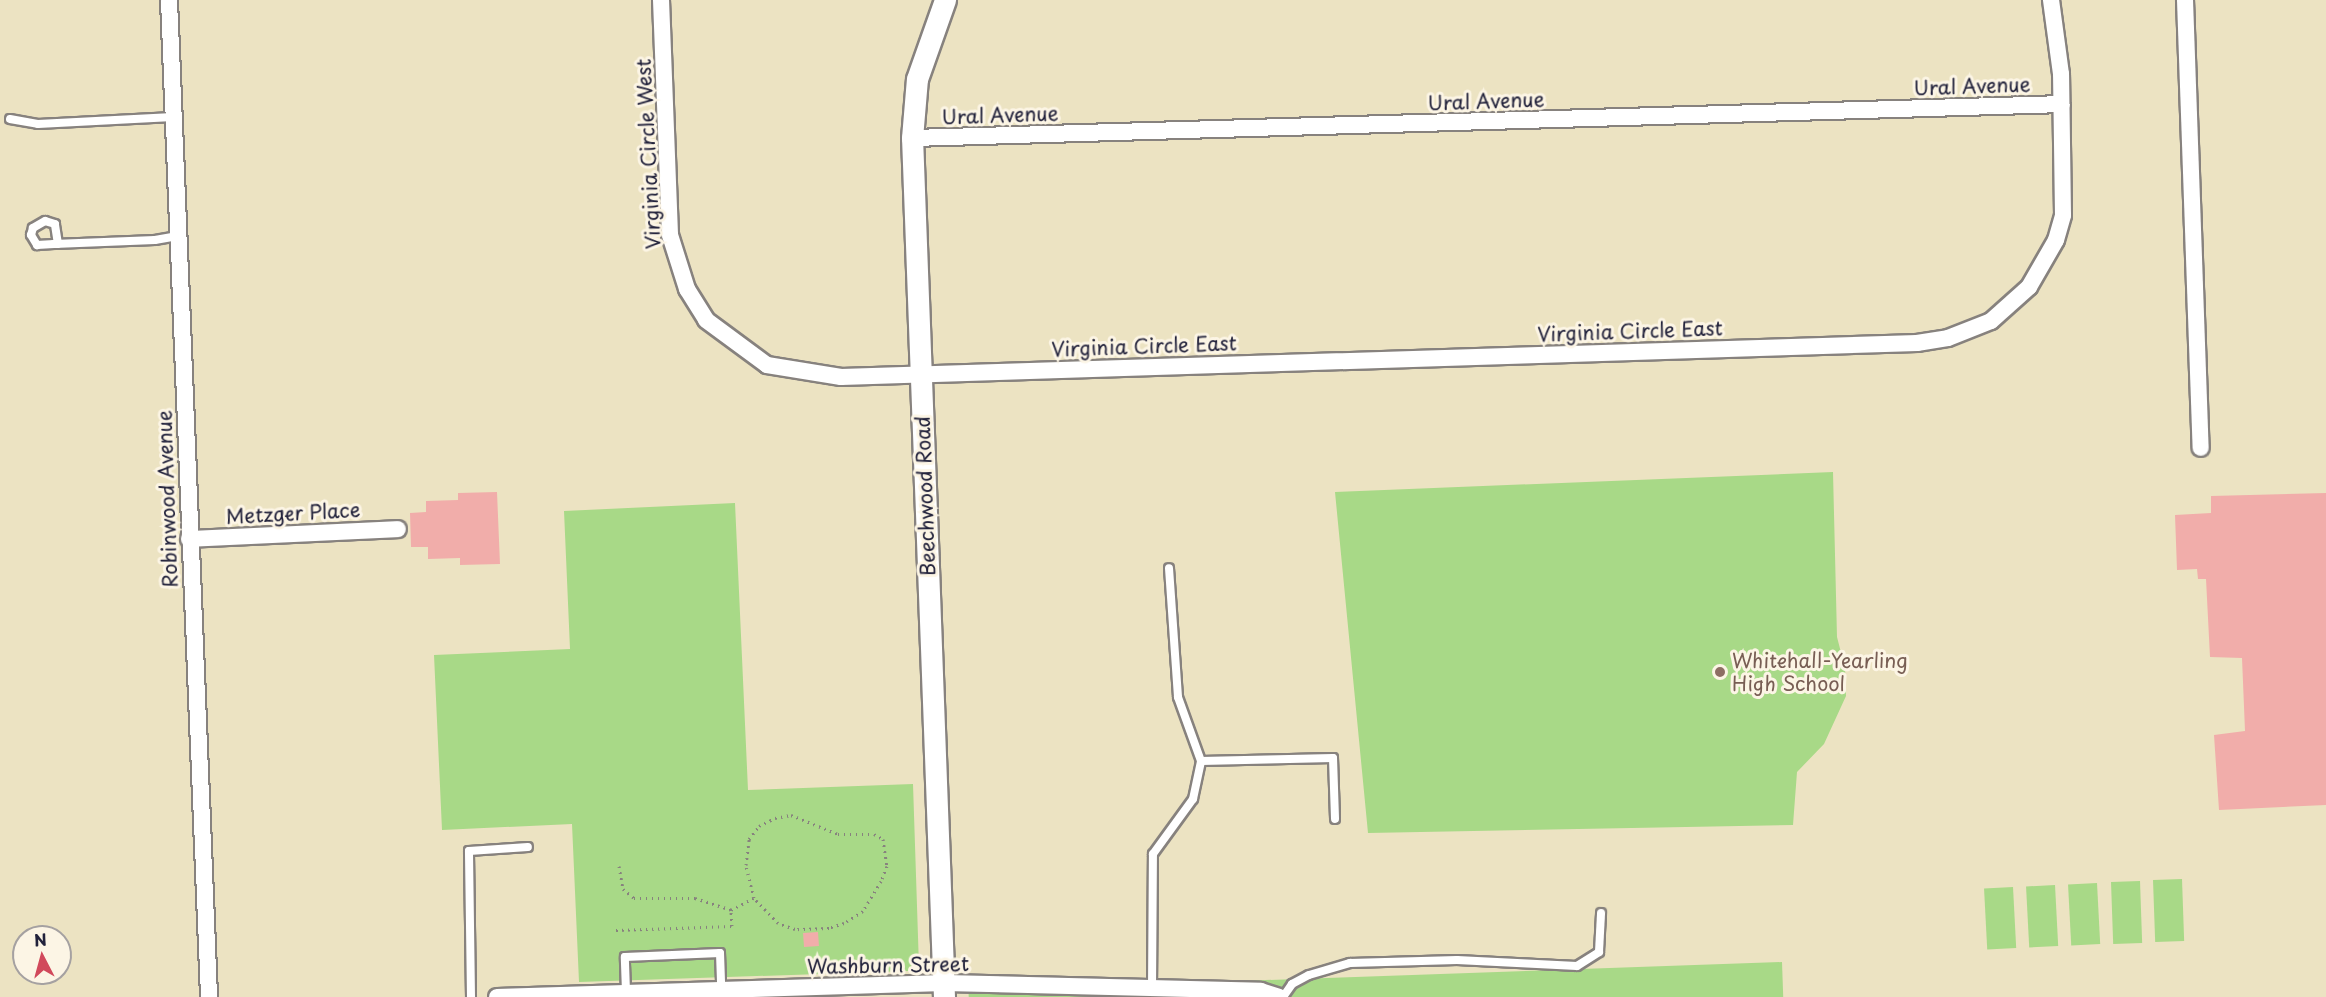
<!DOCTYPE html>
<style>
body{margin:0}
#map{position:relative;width:2326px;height:997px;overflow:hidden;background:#ece3c2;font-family:"Playpen Sans",sans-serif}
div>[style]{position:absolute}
.green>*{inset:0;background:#a8d987;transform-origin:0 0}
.building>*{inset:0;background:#f1adaa;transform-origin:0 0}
.path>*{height:3px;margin-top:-1.5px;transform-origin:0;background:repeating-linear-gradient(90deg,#87827e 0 1.5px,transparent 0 6px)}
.roads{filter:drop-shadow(2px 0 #87827e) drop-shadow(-2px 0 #87827e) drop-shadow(0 2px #87827e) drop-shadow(0 -2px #87827e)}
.service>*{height:8px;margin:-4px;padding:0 4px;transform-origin:4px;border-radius:4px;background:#fff}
.minor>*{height:16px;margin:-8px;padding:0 8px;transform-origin:8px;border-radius:8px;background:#fff}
.tertiary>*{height:21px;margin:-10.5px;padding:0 10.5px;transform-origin:10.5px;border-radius:10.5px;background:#fff}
.dots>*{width:16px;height:16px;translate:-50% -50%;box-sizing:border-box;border:3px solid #fcf5e5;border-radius:50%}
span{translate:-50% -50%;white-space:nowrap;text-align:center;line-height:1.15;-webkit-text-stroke:6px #fcf5e5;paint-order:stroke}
.street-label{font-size:20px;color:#22223b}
.education-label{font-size:20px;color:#785e54}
.left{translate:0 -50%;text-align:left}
.north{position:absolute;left:12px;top:925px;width:60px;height:60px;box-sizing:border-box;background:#fcf5e5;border:2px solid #a5a1a1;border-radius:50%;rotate:354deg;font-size:16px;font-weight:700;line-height:24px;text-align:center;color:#22223b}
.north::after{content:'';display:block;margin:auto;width:21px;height:27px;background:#d1495b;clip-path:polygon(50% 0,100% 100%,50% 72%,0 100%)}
</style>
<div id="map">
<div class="green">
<div style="clip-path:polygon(1833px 472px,1837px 637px,1845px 668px,1846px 696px,1824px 744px,1797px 772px,1793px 825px,1368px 833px,1335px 492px)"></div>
<div style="clip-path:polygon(735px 503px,748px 790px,913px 784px,919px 967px,909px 971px,579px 982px,572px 824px,442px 830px,434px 655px,570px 649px,564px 511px)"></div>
<div style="left:2182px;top:879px;width:62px;height:29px;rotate:88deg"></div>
<div style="left:2140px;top:881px;width:62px;height:29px;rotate:88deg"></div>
<div style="left:2097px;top:883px;width:61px;height:29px;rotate:87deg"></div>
<div style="left:2055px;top:885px;width:61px;height:29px;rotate:87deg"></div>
<div style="left:2013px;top:887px;width:61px;height:29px;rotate:87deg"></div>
<div style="left:1782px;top:962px;width:35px;height:814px;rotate:88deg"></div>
</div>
<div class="building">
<div style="clip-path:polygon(497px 492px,500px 564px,460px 565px,460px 558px,428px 559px,428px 547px,411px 547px,410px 513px,426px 512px,426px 501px,458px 500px,458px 493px)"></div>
<div style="clip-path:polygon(2326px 493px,2326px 805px,2219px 810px,2214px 735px,2245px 731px,2242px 658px,2210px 657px,2206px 579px,2198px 579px,2197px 569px,2177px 570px,2175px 515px,2211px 513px,2211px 496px)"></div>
<div style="left:818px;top:932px;width:14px;height:15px;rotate:86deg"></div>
</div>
<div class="path">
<div style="left:619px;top:866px;width:23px;rotate:80deg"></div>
<div style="left:623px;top:889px;width:14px;rotate:39deg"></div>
<div style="left:634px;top:898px;width:61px"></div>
<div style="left:695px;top:898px;width:38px;rotate:18deg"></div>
<div style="left:731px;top:910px;width:26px;rotate:-28deg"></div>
<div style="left:754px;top:898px;width:34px;rotate:-104deg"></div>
<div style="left:746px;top:865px;width:26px;rotate:-83deg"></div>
<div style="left:749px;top:839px;width:16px;rotate:-52deg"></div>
<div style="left:759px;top:826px;width:18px;rotate:-27deg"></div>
<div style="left:775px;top:818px;width:16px;rotate:-11deg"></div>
<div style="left:791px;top:815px;width:51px;rotate:22deg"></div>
<div style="left:838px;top:834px;width:36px"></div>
<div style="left:874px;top:834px;width:10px;rotate:29deg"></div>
<div style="left:883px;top:839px;width:27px;rotate:82deg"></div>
<div style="left:887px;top:866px;width:16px;rotate:112deg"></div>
<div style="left:881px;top:881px;width:35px;rotate:121deg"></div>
<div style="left:863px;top:911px;width:22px;rotate:148deg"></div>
<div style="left:844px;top:923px;width:16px;rotate:162deg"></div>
<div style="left:829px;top:928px;width:34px;rotate:178deg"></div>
<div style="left:795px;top:929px;width:18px;rotate:-161deg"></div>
<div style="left:778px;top:923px;width:35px;rotate:-134deg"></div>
<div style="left:616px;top:930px;width:116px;rotate:-2deg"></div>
<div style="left:732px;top:926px;width:16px;rotate:-94deg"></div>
</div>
<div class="roads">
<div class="service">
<div style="left:10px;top:119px;width:28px;rotate:10deg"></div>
<div style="left:38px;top:124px;width:135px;rotate:-3deg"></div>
<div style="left:58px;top:244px;width:20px;rotate:-99deg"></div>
<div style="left:55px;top:224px;width:10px;rotate:-163deg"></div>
<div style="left:45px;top:221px;width:14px;rotate:150deg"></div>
<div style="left:33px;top:228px;width:7px;rotate:106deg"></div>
<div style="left:31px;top:235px;width:12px;rotate:59deg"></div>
<div style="left:37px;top:245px;width:17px;rotate:-3deg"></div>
<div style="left:54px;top:244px;width:101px;rotate:-2.3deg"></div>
<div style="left:155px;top:240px;width:23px;rotate:-10deg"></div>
<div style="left:1201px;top:761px;width:132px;rotate:-1.3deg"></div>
<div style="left:1333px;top:758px;width:61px;rotate:88.1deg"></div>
<div style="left:1152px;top:989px;width:135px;rotate:-89.6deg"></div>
<div style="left:1153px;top:854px;width:68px;rotate:-54deg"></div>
<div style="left:1193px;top:799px;width:39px;rotate:-78deg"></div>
<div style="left:1201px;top:761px;width:68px;rotate:-109.8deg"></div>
<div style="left:1178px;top:697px;width:129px;rotate:-94deg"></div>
<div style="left:626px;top:992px;width:35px;rotate:-92deg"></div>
<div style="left:625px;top:957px;width:95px;rotate:-2.4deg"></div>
<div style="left:720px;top:953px;width:36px;rotate:88deg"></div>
<div style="left:471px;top:997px;width:146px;rotate:-90.8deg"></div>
<div style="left:469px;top:851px;width:59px;rotate:-3.9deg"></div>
<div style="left:1283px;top:997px;width:16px;rotate:-55deg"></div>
<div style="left:1292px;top:984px;width:19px;rotate:-28deg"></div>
<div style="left:1309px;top:975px;width:43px;rotate:-16.3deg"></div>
<div style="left:1350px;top:963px;width:107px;rotate:-1.6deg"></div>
<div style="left:1457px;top:960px;width:120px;rotate:2.9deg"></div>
<div style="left:1577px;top:966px;width:26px;rotate:-32deg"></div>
<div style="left:1599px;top:952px;width:39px;rotate:-87deg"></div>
</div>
<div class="minor">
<div style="left:169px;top:0;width:998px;rotate:87.7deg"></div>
<div style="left:661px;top:0;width:235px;rotate:87.8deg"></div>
<div style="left:670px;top:235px;width:57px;rotate:72.5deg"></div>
<div style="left:687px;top:289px;width:36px;rotate:58deg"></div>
<div style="left:706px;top:320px;width:76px;rotate:36.4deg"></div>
<div style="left:767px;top:365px;width:75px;rotate:9.2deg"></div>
<div style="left:841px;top:377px;width:1077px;rotate:-1.81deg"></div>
<div style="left:1917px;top:343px;width:31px;rotate:-9deg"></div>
<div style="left:1948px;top:338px;width:46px;rotate:-21.6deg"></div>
<div style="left:1991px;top:321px;width:51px;rotate:-41.8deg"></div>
<div style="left:2029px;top:287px;width:54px;rotate:-60.1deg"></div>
<div style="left:2056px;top:240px;width:26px;rotate:-74deg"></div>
<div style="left:2063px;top:215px;width:141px;rotate:-90.8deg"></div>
<div style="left:2061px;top:74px;width:75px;rotate:-97.7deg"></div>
<div style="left:2185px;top:0;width:448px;rotate:88deg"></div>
<div style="left:912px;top:138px;width:1150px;rotate:-1.69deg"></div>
<div style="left:189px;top:539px;width:209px;rotate:-2.7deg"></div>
<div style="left:497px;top:997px;width:447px;rotate:-1.8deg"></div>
<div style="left:944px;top:983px;width:317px;rotate:1.4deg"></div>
<div style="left:1261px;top:991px;width:19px;rotate:18deg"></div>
</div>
<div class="tertiary">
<div style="left:944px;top:997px;width:860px;rotate:-92.13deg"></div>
<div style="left:912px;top:138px;width:59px;rotate:-85.2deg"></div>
<div style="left:917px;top:79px;width:84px;rotate:-70.5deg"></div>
</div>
</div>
<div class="dots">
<div style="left:1720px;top:672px;background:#8d6e63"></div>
</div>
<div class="street-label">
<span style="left:1972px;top:86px;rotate:-2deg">Ural Avenue</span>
<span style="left:1486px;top:101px;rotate:-2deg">Ural Avenue</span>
<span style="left:1000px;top:115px;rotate:-2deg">Ural Avenue</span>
<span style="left:648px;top:154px;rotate:-93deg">Virginia Circle West</span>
<span style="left:1630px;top:331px;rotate:-2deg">Virginia Circle East</span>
<span style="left:1144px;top:346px;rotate:-2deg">Virginia Circle East</span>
<span style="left:925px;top:496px;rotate:-92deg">Beechwood Road</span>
<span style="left:167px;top:499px;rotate:-92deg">Robinwood Avenue</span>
<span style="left:293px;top:513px;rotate:-3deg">Metzger Place</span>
<span style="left:888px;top:965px;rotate:-1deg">Washburn Street</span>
</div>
<div class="education-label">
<span class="left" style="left:1732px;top:672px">Whitehall-Yearling<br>High School</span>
</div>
<div class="north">N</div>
</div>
